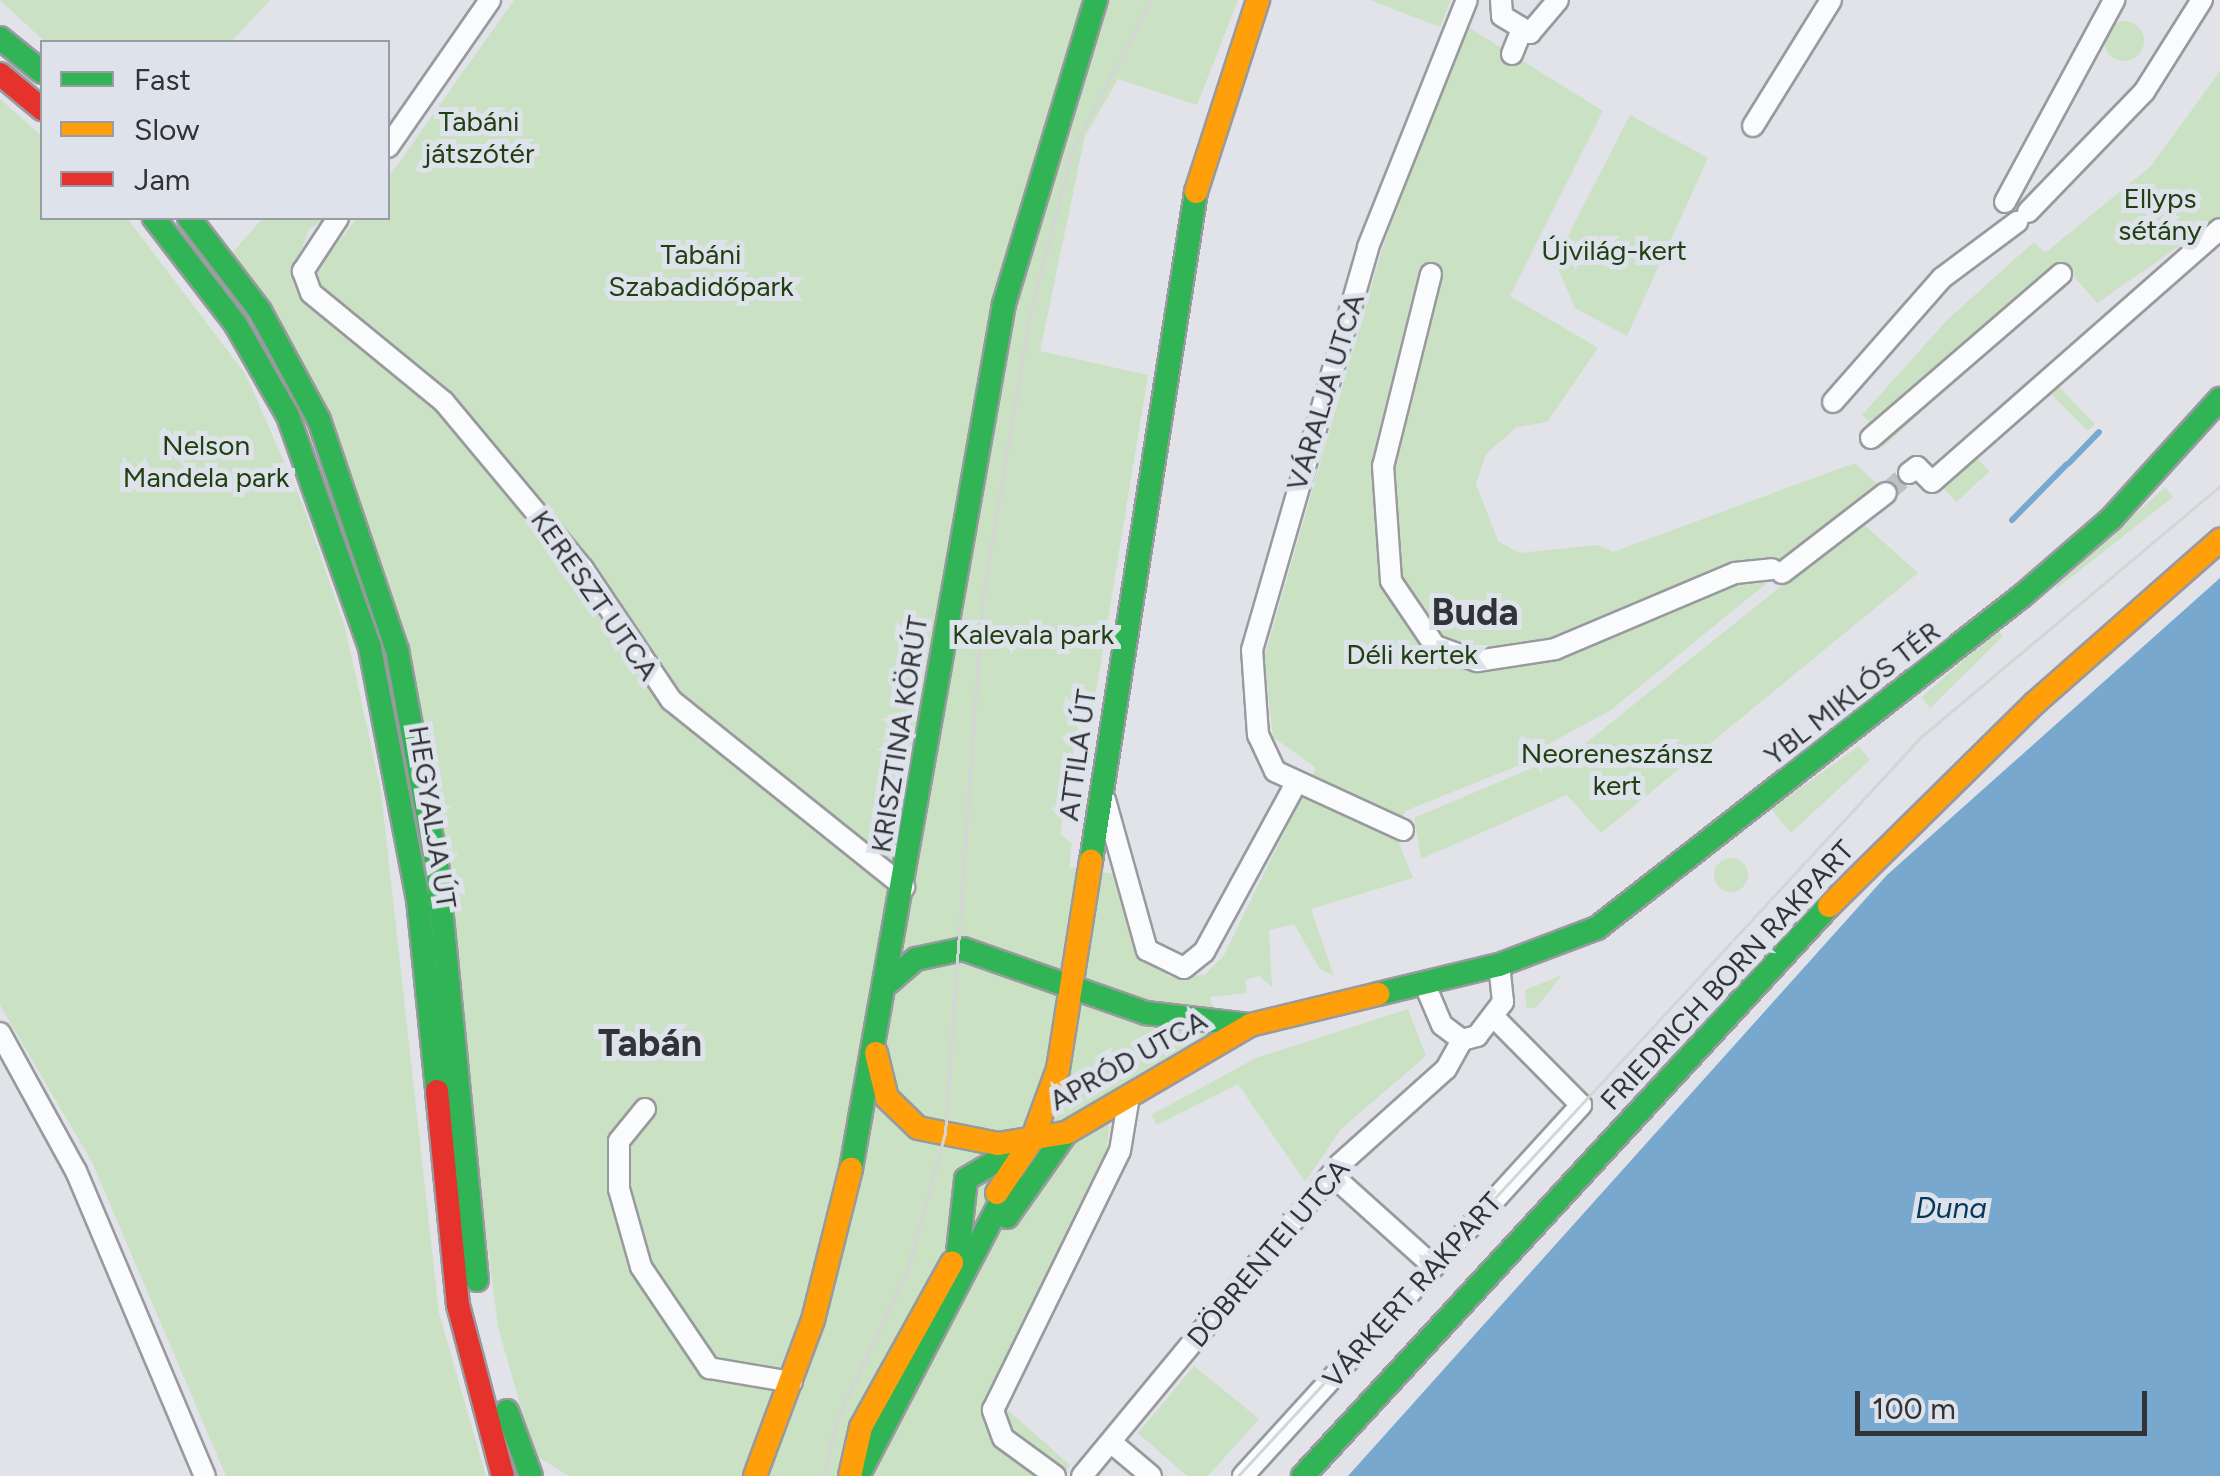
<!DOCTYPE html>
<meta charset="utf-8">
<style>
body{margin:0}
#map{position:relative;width:2220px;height:1476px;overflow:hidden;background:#e1e3e8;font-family:Figtree,sans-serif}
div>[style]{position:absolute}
.green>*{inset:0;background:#cae1c4;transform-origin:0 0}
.round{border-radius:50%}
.water>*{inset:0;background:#79a8ce}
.stream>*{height:6px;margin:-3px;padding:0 3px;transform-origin:3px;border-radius:3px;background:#79a8ce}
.street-tunnel>*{height:20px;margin-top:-10px;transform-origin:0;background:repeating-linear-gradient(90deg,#bec0c4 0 20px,transparent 0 30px)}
.roads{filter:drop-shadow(2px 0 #989a9d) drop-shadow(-2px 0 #989a9d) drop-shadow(0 2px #989a9d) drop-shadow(0 -2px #989a9d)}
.street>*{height:20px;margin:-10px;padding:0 10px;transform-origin:10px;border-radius:10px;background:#fafbfc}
.fast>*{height:22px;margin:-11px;padding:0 11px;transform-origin:11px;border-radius:11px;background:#30b455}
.slow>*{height:22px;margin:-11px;padding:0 11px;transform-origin:11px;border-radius:11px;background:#ff9f0a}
.jam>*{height:22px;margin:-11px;padding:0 11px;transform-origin:11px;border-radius:11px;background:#e5322d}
.tram>*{height:2.5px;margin:-1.25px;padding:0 1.25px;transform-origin:1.25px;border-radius:1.25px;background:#d4d5d7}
span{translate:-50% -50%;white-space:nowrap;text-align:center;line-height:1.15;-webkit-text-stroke:10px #dee2eb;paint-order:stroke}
.park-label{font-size:28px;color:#214012}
.street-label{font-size:28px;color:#313336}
.water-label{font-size:30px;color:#03395c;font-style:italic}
.district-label{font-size:38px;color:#313336;font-weight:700}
.legend{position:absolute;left:40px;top:40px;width:350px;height:180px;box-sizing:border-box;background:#dee2eb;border:2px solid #999ca3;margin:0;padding:12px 18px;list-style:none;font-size:30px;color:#313336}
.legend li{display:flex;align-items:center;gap:20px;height:50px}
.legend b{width:50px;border:2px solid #999ca3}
.scale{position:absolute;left:1855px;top:1391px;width:292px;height:45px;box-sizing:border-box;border:5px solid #313336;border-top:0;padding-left:12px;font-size:30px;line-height:35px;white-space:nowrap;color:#313336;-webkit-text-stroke:8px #dee2eb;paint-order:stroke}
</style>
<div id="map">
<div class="green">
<div style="clip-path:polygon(0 0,270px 0,231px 42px,45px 42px)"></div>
<div style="clip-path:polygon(514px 0,1238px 0,1197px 105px,1118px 79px,1085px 136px,1040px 351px,1148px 375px,1094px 704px,1080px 714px,1060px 834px,1072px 844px,1069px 867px,1115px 874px,1133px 932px,1169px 977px,1205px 975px,1224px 955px,1316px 768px,1273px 737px,1264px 658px,1382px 249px,1465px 25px,1603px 111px,1510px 296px,1598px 348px,1547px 422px,1517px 427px,1486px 454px,1476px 484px,1498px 541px,1519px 553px,1598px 545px,1613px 552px,1855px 463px,1882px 489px,1611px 710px,1541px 748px,1529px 738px,1518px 746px,1532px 760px,1405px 811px,1396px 836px,1413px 878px,1311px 909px,1334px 976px,1320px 969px,1294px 924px,1269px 930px,1272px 987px,1259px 976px,1245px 980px,1247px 993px,1210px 997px,1222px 1036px,1112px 1099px,1107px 1149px,990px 1394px,1071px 1466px,1058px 1476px,569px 1476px,538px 1457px,528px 1433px,498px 1327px,414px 672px,335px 425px,232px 253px,263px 218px,328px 218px,309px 229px,301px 251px,300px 267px,312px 276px,357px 218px,388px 218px,388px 178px)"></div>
<div style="clip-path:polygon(1370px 0,1451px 0,1440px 27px)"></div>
<div class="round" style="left:2104px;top:21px;width:40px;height:40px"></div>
<div style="clip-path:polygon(2220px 71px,2220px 218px,2097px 303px,2072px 274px,1882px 448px,1862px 430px,1869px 421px,1862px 415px,1948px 319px,2034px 242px,2045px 253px,2151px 166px)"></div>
<div style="clip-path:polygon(0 99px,42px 136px,42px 218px,127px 218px,246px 375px,303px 505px,345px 627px,381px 791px,439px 1313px,486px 1476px,226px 1476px,92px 1162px,0 1005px)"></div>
<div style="clip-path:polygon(1630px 115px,1708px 158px,1627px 336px,1575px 308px,1555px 261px)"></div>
<div style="left:2055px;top:383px;width:57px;height:10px;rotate:46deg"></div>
<div style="left:1975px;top:456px;width:21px;height:45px;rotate:47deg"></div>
<div style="clip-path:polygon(2165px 487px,2173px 497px,2056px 589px,2056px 586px)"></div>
<div style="clip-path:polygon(1861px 522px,1918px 573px,1601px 833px,1567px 795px,1421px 859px,1414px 818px,1581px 747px)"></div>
<div style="clip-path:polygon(1998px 630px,2003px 636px,1930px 708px,1922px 697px)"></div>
<div style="clip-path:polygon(1859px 746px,1870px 760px,1791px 833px,1771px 809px)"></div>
<div class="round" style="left:1714px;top:858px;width:34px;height:34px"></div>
<div style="clip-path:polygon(1562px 975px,1537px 1007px,1527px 1009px,1525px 990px)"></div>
<div style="clip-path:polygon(1408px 1009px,1426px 1056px,1341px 1129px,1305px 1182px,1238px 1084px,1157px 1125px,1151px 1115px,1256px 1058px)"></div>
<div style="clip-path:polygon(1194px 1366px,1259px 1419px,1208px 1476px,1187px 1476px,1138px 1433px)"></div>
</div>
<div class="water">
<div style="clip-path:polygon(2220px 578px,2220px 1476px,1348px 1476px,1887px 875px)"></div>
</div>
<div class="stream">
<div style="left:2069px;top:463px;width:43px;rotate:-45.9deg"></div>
<div style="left:2012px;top:520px;width:78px;rotate:-45.5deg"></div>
</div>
<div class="street-tunnel">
<div style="left:1886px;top:493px;width:30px;rotate:-41deg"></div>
</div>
<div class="roads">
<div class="street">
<div style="left:1501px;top:0;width:16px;rotate:86deg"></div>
<div style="left:1502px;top:16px;width:33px;rotate:31deg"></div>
<div style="left:1530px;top:33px;width:43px;rotate:-49.7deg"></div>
<div style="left:1512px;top:54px;width:24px;rotate:-68deg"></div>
<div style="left:1753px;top:126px;width:148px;rotate:-58.2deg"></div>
<div style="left:388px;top:147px;width:179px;rotate:-55.2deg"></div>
<div style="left:2005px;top:202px;width:230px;rotate:-61.6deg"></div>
<div style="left:2028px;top:212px;width:167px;rotate:-46deg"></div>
<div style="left:2144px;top:92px;width:109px;rotate:-57.8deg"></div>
<div style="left:338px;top:218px;width:64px;rotate:123.4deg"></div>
<div style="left:303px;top:271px;width:23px;rotate:70deg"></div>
<div style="left:311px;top:293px;width:172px;rotate:39.3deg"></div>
<div style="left:444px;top:402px;width:217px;rotate:50.2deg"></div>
<div style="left:583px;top:569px;width:158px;rotate:56.1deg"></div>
<div style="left:671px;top:700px;width:299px;rotate:38.7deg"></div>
<div style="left:1431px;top:274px;width:198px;rotate:104deg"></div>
<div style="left:1383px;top:466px;width:115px;rotate:86deg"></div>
<div style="left:1391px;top:581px;width:78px;rotate:55.9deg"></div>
<div style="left:1435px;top:646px;width:45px;rotate:19.7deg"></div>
<div style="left:1477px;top:661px;width:79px;rotate:-8.7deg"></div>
<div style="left:1555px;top:649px;width:195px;rotate:-22.9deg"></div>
<div style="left:1735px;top:573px;width:37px;rotate:-6deg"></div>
<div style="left:1833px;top:402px;width:165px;rotate:-48.7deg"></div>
<div style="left:1942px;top:278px;width:94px;rotate:-36.7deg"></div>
<div style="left:1871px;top:438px;width:251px;rotate:-40.8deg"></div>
<div style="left:1909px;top:473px;width:10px;rotate:-37deg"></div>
<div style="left:1917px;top:467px;width:21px;rotate:45deg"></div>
<div style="left:1932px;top:482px;width:383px;rotate:-41.3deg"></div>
<div style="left:1782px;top:573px;width:131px;rotate:-37.6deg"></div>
<div style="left:1105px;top:800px;width:156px;rotate:74.4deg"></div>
<div style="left:1147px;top:950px;width:41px;rotate:25.9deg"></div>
<div style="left:1184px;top:968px;width:26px;rotate:-39deg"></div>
<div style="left:1204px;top:952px;width:190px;rotate:-61.4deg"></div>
<div style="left:1403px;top:830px;width:141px;rotate:-155.3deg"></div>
<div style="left:1275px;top:771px;width:40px;rotate:-115deg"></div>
<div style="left:1258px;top:735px;width:85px;rotate:-94deg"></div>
<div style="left:1252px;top:650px;width:419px;rotate:-73.9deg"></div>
<div style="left:1368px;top:247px;width:266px;rotate:-68.2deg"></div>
<div style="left:1425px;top:985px;width:43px;rotate:67deg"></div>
<div style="left:1442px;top:1025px;width:25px;rotate:37deg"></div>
<div style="left:1462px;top:1040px;width:16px;rotate:-15deg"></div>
<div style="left:1477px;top:1036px;width:43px;rotate:-52.6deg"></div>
<div style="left:1503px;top:1002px;width:37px;rotate:-96deg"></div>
<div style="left:0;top:1033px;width:158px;rotate:61.2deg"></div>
<div style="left:76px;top:1171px;width:331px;rotate:67.1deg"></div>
<div style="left:645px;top:1109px;width:41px;rotate:129.1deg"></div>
<div style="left:619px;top:1141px;width:48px;rotate:90deg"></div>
<div style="left:619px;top:1189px;width:81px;rotate:74.2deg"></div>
<div style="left:641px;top:1267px;width:122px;rotate:56deg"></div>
<div style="left:709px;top:1368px;width:84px;rotate:9.6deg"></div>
<div style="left:1332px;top:1175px;width:136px;rotate:42deg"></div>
<div style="left:1112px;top:1443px;width:51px;rotate:40.2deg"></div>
<div style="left:1055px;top:1476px;width:64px;rotate:-143.8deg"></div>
<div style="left:1003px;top:1438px;width:30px;rotate:-110deg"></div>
<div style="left:993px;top:1410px;width:288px;rotate:-63.9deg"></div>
<div style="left:1120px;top:1151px;width:56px;rotate:-80.7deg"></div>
<div style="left:1082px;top:1476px;width:405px;rotate:-50.4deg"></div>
<div style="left:1340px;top:1164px;width:142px;rotate:-41.9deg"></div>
<div style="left:1446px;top:1069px;width:33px;rotate:-61deg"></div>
<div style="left:1243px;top:1476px;width:502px;rotate:-47.66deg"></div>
<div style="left:1581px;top:1105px;width:121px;rotate:-134.7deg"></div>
</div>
<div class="fast">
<div style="left:0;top:38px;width:54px;rotate:39deg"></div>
<div style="left:154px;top:218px;width:133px;rotate:52.4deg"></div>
<div style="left:235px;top:323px;width:107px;rotate:60.3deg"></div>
<div style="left:288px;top:416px;width:246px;rotate:70.5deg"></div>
<div style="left:370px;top:648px;width:256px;rotate:79.2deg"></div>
<div style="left:418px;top:899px;width:193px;rotate:84.3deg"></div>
<div style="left:189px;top:218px;width:117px;rotate:52.6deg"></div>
<div style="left:260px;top:311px;width:124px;rotate:61.6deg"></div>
<div style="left:319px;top:420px;width:243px;rotate:71.3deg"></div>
<div style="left:397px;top:650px;width:219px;rotate:79.5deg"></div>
<div style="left:437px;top:865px;width:417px;rotate:84.5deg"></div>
<div style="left:1091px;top:861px;width:677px;rotate:-81.08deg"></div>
<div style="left:888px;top:983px;width:37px;rotate:-41deg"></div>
<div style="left:916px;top:959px;width:48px;rotate:-12deg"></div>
<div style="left:963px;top:949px;width:194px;rotate:19.3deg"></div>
<div style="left:1146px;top:1013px;width:105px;rotate:6.6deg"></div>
<div style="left:1378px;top:994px;width:124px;rotate:-13.5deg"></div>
<div style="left:1499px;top:965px;width:105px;rotate:-20.7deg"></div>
<div style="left:1597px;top:928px;width:539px;rotate:-38deg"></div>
<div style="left:2022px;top:596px;width:118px;rotate:-40.9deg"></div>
<div style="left:2111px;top:519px;width:162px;rotate:-47.8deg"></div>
<div style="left:851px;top:1169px;width:878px;rotate:-79.97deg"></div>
<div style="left:1004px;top:304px;width:318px;rotate:-73.2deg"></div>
<div style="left:1007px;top:1217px;width:103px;rotate:-54.9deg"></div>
<div style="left:958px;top:1252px;width:73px;rotate:-83.7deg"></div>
<div style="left:966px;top:1179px;width:71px;rotate:-30.5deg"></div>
<div style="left:507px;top:1411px;width:69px;rotate:69.7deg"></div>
<div style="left:858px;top:1476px;width:331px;rotate:-62.5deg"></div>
<div style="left:1303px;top:1476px;width:776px;rotate:-47.3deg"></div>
</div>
<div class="slow">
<div style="left:1196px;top:192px;width:202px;rotate:-72.1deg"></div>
<div style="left:1829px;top:906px;width:289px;rotate:-44.6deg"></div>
<div style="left:2035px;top:703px;width:247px;rotate:-41.4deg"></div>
<div style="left:876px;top:1053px;width:46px;rotate:76.3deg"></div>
<div style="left:887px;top:1098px;width:43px;rotate:44.1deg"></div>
<div style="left:918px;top:1128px;width:82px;rotate:11.3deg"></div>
<div style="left:998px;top:1144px;width:69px;rotate:-9.2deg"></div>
<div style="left:1066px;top:1133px;width:213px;rotate:-30.4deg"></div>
<div style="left:1250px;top:1025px;width:132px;rotate:-13.6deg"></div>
<div style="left:997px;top:1193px;width:64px;rotate:-56.6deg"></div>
<div style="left:1032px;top:1140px;width:76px;rotate:-69.9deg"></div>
<div style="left:1058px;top:1069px;width:211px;rotate:-81deg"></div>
<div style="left:755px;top:1476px;width:166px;rotate:-69.6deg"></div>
<div style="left:813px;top:1320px;width:156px;rotate:-75.9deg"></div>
<div style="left:850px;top:1476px;width:50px;rotate:-77.3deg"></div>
<div style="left:861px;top:1427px;width:188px;rotate:-61deg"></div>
</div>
<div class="jam">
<div style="left:0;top:74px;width:55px;rotate:39.8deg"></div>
<div style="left:437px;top:1091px;width:215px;rotate:84.4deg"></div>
<div style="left:458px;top:1305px;width:177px;rotate:75.3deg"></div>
</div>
</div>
<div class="tram">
<div style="left:824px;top:1476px;width:56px;rotate:-77.7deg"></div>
<div style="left:836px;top:1421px;width:168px;rotate:-64.7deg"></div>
<div style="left:908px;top:1269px;width:141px;rotate:-74.8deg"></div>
<div style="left:945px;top:1133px;width:532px;rotate:-86.01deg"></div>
<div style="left:982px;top:602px;width:297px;rotate:-80.5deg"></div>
<div style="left:1031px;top:309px;width:166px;rotate:-75.4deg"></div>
<div style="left:1073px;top:148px;width:167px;rotate:-62.2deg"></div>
<div style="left:1238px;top:1476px;width:1006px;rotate:-47.26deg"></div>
<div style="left:1921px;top:737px;width:390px;rotate:-40deg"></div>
</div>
<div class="park-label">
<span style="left:479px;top:137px">Tabáni<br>játszótér</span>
<span style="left:2160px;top:214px">Ellyps<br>sétány</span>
<span style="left:1614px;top:250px">Újvilág-kert</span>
<span style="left:701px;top:270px">Tabáni<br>Szabadidőpark</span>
<span style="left:206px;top:461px">Nelson<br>Mandela park</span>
<span style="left:1033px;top:634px">Kalevala park</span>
<span style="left:1412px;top:654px">Déli kertek</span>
<span style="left:1617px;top:769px">Neoreneszánsz<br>kert</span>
</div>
<div class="street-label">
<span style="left:1325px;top:392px;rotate:-73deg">VÁRALJA UTCA</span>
<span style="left:595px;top:595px;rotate:55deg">KERESZT UTCA</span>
<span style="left:1852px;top:693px;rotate:-38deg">YBL MIKLÓS TÉR</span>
<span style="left:899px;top:734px;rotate:-81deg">KRISZTINA KÖRÚT</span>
<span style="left:1077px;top:755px;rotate:-82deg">ATTILA ÚT</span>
<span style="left:433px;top:817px;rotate:81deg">HEGYALJA ÚT</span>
<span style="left:1727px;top:975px;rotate:-47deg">FRIEDRICH BORN RAKPART</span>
<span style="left:1128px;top:1060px;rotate:-29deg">APRÓD UTCA</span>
<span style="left:1268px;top:1253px;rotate:-50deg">DÖBRENTEI UTCA</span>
<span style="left:1412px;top:1290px;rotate:-48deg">VÁRKERT RAKPART</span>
</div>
<div class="water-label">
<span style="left:1951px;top:1208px">Duna</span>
</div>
<div class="district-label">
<span style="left:1475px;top:613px">Buda</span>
<span style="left:650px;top:1044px">Tabán</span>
</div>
<ul class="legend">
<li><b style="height:12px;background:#30b455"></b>Fast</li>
<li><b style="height:12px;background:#ff9f0a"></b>Slow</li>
<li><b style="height:12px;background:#e5322d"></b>Jam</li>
</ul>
<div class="scale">100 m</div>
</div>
